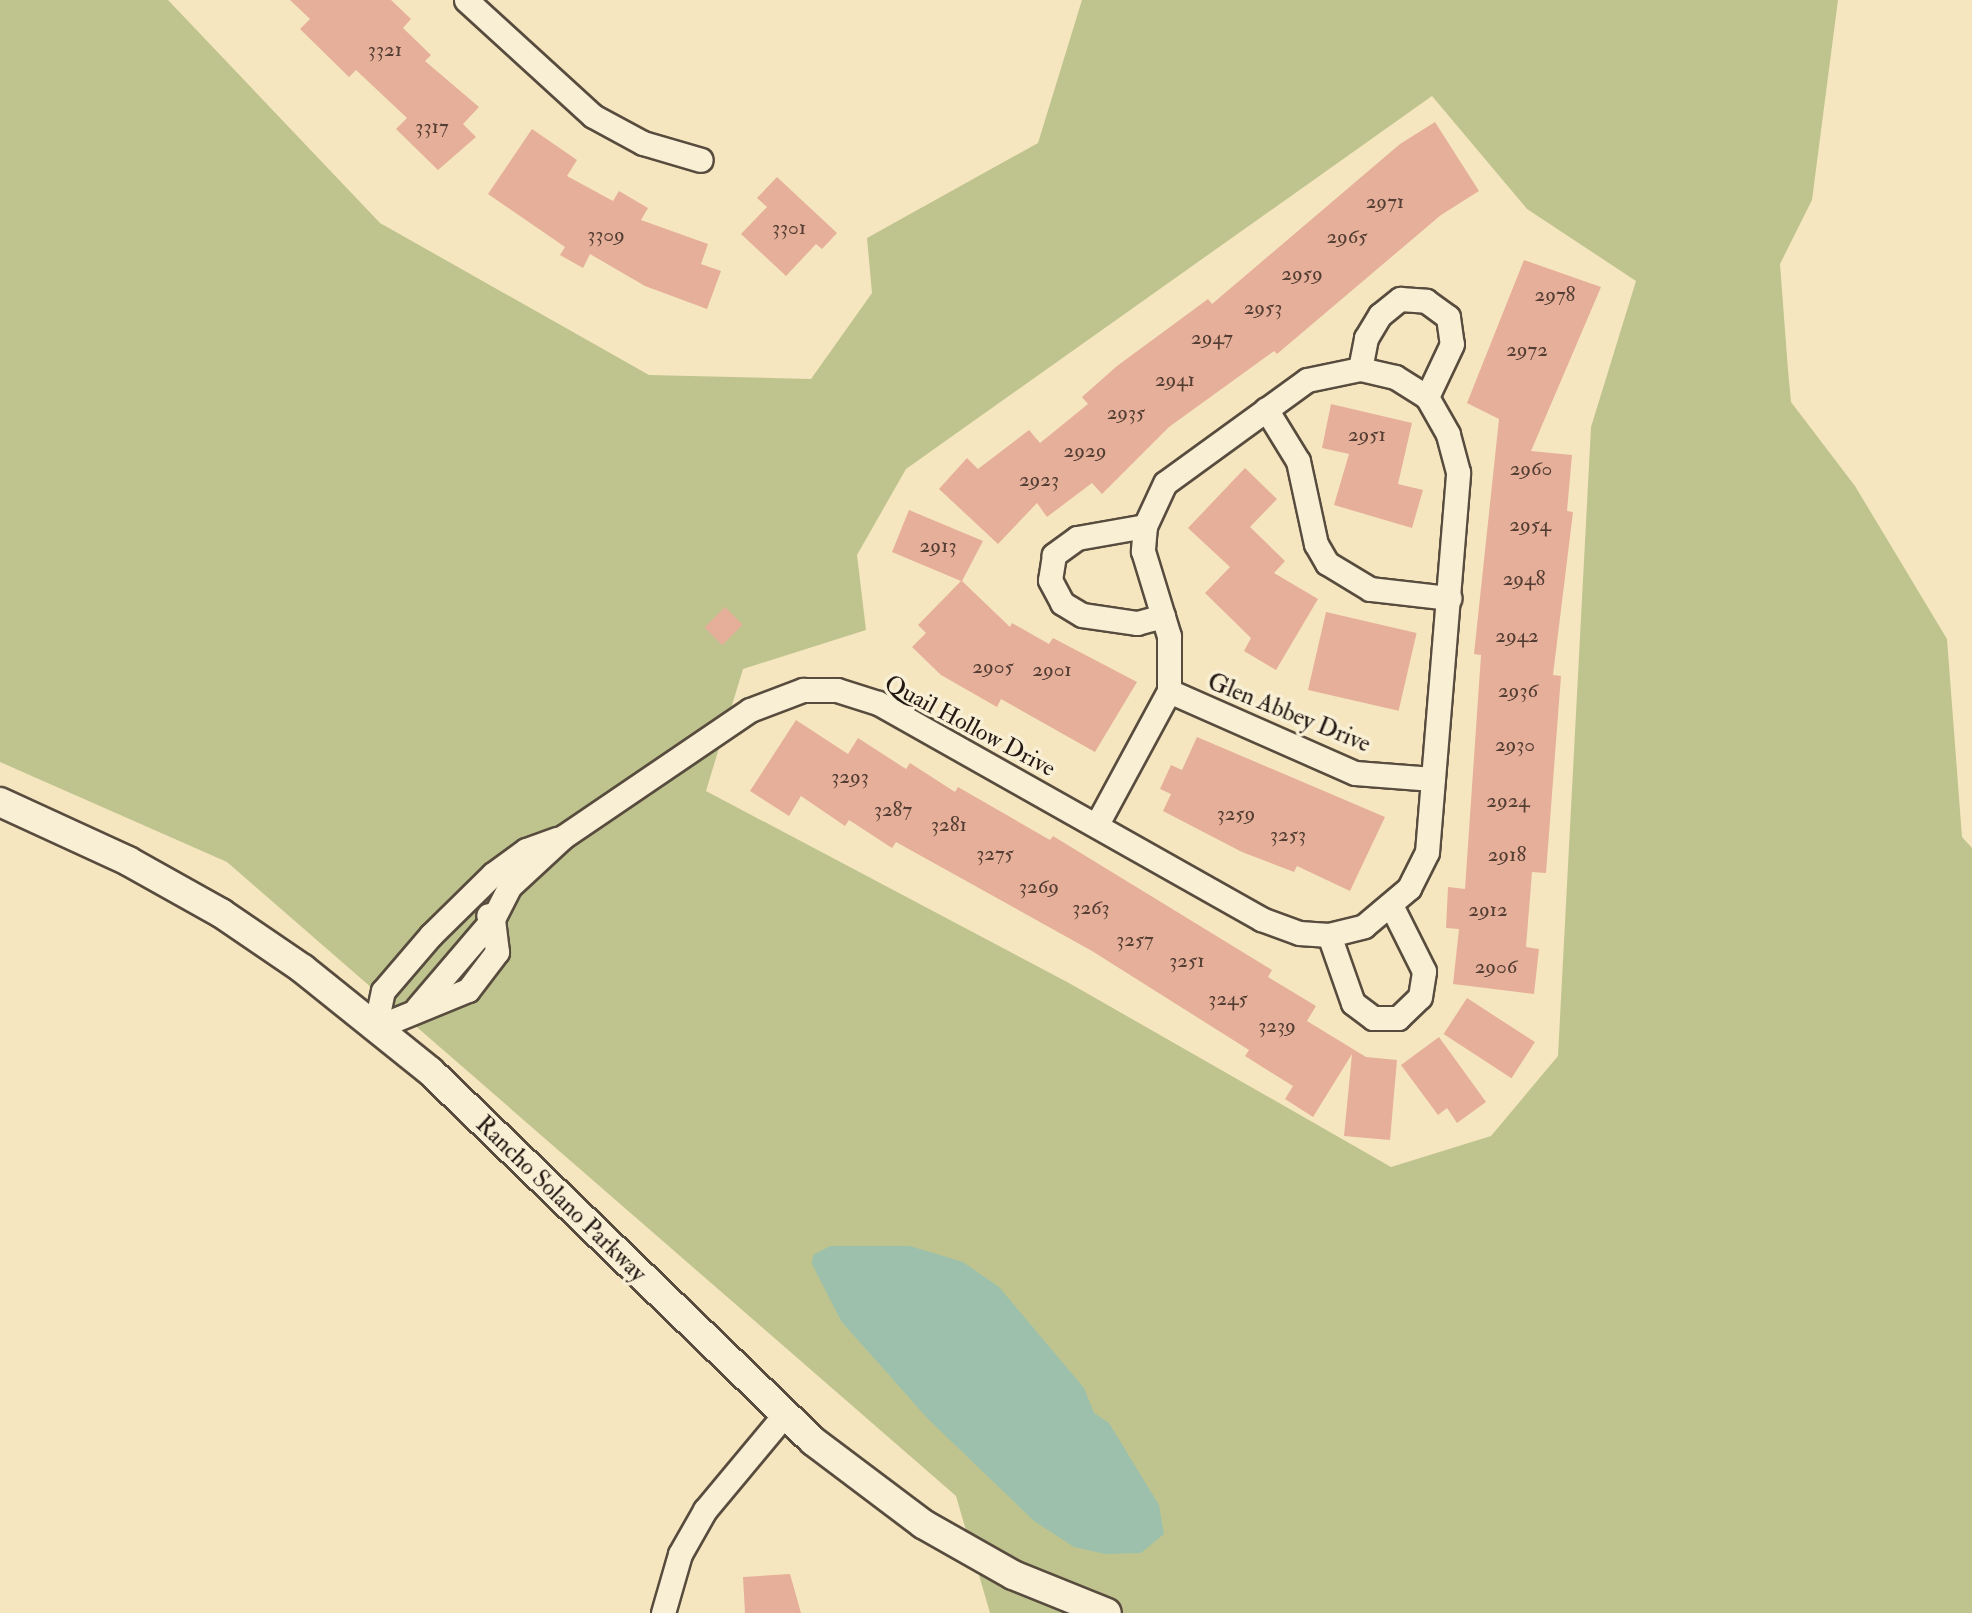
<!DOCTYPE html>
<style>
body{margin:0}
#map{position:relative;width:1972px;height:1613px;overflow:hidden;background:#f5e6bf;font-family:"IM FELL Double Pica",serif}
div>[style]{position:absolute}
.green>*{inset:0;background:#bfc48f}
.water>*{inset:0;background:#9dc0ac}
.building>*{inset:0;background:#e6af99;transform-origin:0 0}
.roads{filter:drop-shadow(2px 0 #584c3e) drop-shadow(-2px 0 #584c3e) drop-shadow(0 2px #584c3e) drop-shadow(0 -2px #584c3e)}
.minor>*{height:23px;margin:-11.5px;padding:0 11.5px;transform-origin:11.5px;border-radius:11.5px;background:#f8efd5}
.tertiary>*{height:28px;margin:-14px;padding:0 14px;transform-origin:14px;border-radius:14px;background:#f8efd5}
span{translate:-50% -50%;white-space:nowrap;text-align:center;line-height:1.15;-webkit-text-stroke:7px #f8efd5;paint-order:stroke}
.number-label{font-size:21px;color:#543e34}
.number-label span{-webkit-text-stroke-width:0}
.street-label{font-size:24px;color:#231813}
</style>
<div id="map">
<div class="green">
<div style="clip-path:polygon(evenodd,0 0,168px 0,380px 223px,649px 375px,811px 379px,872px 293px,867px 238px,1038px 143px,1082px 0,1838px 0,1812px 200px,1780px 264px,1788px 370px,1791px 402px,1855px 486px,1947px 639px,1962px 837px,1972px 848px,1972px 1613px,990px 1613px,956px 1496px,227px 862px,0 762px,0 0,1432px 96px,1527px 209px,1636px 281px,1591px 427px,1558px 1056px,1491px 1136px,1391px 1167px,1069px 983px,706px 791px,743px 669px,866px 630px,857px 555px,906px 469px,1432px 96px)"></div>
</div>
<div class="water">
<div style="clip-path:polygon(830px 1246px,910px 1246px,963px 1262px,999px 1287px,1084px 1388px,1094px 1413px,1109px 1423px,1159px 1505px,1164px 1534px,1141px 1553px,1105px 1554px,1074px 1547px,1034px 1521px,928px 1419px,841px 1321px,812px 1264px,813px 1255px)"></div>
</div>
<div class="building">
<div style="clip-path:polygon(290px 0,391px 0,411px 19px,403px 28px,431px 55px,425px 61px,479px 107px,463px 124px,476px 137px,438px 170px,396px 129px,407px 118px,356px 70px,349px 77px,300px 29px,310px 19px)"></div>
<div style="clip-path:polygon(1435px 122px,1479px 191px,1441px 215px,1277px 354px,1274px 351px,1169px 427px,1102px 494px,1092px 483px,1047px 517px,1037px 503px,998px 544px,939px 489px,967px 458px,978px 469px,1029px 430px,1040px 443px,1088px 404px,1082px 397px,1117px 366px,1208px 299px,1212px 304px,1400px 144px)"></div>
<div style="clip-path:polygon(532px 129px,577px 160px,567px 176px,613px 201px,619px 191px,648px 208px,641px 220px,708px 244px,701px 264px,721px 271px,707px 309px,645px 286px,590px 254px,583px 268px,560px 255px,565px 247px,488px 194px)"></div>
<div style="clip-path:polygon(777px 177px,837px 233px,822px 249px,816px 244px,786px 276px,741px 234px,767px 207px,757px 198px)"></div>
<div style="clip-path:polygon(1524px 260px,1601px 287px,1531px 451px,1572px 455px,1567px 511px,1573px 512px,1553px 675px,1561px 676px,1546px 873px,1532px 872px,1526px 947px,1539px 949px,1534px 994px,1453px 984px,1459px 929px,1446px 928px,1448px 887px,1465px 889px,1481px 655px,1474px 654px,1499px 419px,1467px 403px)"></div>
<div style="clip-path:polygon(1331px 404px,1412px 423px,1398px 484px,1423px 490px,1412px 528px,1334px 505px,1349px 454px,1322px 448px)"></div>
<div style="clip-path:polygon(1245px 468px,1277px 499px,1250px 527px,1285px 561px,1274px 573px,1318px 599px,1276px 670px,1244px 651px,1251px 638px,1205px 593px,1230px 567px,1188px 528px)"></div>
<div style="clip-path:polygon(909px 510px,983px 541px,962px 581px,1010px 627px,1012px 623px,1049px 644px,1053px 638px,1137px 682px,1095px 752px,1001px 699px,997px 707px,941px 675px,912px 647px,926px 633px,918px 625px,961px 581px,892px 552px)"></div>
<div style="left:725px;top:607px;width:25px;height:29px;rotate:45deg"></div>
<div style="left:1326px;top:612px;width:93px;height:80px;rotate:13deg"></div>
<div style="clip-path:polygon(796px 720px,848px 754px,858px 738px,906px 769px,910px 763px,955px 792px,958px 787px,1050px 840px,1053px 836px,1272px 970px,1268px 977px,1316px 1006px,1307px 1021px,1366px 1057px,1397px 1060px,1390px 1140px,1344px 1136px,1352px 1054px,1313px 1117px,1285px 1099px,1293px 1086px,1245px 1056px,1249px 1050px,1092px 951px,896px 842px,892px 848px,849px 820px,845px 826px,801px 796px,789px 816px,750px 791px)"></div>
<div style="clip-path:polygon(1197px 737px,1385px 817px,1350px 891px,1297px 866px,1294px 872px,1242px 852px,1163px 811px,1171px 794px,1160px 789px,1171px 765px,1182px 770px)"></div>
<div style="left:1467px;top:998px;width:81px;height:43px;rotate:33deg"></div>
<div style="clip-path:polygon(1439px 1037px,1486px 1102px,1457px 1123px,1447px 1108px,1438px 1115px,1401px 1065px)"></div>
<div style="clip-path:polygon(790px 1574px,801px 1613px,745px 1613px,743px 1577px)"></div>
</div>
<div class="roads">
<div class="minor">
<div style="left:466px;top:0;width:172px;rotate:42.4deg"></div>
<div style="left:593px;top:116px;width:57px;rotate:28.4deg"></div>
<div style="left:643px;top:143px;width:60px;rotate:16.3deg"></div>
<div style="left:1360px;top:369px;width:32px;rotate:-79deg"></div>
<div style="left:1366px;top:338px;width:27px;rotate:-59deg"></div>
<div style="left:1380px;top:315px;width:26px;rotate:-39deg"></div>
<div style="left:1400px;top:299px;width:26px;rotate:4deg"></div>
<div style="left:1426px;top:301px;width:27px;rotate:36deg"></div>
<div style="left:1448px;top:317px;width:27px;rotate:82deg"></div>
<div style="left:1452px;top:344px;width:59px;rotate:115.3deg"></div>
<div style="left:1266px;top:409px;width:61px;rotate:58.4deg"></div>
<div style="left:1298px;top:461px;width:85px;rotate:77.8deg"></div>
<div style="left:1316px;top:544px;width:22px;rotate:60deg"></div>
<div style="left:1327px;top:563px;width:50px;rotate:31.2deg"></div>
<div style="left:1370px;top:589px;width:80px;rotate:6.5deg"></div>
<div style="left:1145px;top:526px;width:69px;rotate:170deg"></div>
<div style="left:1077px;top:538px;width:29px;rotate:144deg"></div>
<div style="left:1054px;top:555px;width:25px;rotate:99deg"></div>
<div style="left:1050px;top:580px;width:26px;rotate:62deg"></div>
<div style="left:1062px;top:603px;width:23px;rotate:31deg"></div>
<div style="left:1082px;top:615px;width:56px;rotate:8.3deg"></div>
<div style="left:1137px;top:623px;width:27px;rotate:-15deg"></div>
<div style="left:1169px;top:691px;width:203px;rotate:23.8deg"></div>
<div style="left:1355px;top:773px;width:78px;rotate:4.4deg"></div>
<div style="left:1329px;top:935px;width:72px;rotate:70.6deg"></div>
<div style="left:1353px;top:1003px;width:25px;rotate:37deg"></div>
<div style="left:1373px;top:1018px;width:25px"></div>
<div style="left:1398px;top:1018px;width:30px;rotate:-44deg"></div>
<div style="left:1420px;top:997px;width:26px;rotate:-81deg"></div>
<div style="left:1424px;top:971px;width:72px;rotate:-116.6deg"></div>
<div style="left:417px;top:1008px;width:117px;rotate:-49.5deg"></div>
<div style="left:493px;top:919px;width:6px;rotate:-141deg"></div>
<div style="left:375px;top:1028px;width:100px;rotate:-22.2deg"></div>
<div style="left:468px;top:990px;width:48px;rotate:-52.7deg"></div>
<div style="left:497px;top:952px;width:33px;rotate:-97deg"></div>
<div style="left:493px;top:919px;width:36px;rotate:-63deg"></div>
<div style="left:509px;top:887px;width:74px;rotate:-42.8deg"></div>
<div style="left:563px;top:837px;width:226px;rotate:-34.2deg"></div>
<div style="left:750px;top:710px;width:57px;rotate:-20.7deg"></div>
<div style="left:803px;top:690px;width:34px"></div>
<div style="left:837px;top:690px;width:43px;rotate:17.6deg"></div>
<div style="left:878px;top:703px;width:440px;rotate:29.4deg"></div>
<div style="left:1261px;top:919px;width:40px;rotate:20.2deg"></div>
<div style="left:1299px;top:933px;width:30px;rotate:4deg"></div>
<div style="left:1329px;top:935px;width:36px;rotate:-14deg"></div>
<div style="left:1364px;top:926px;width:59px;rotate:-40.2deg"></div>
<div style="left:1409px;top:888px;width:40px;rotate:-63.4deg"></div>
<div style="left:1427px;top:852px;width:381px;rotate:-85.3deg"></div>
<div style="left:1458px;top:472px;width:39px;rotate:-105deg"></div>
<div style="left:1448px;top:434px;width:43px;rotate:-119.6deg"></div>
<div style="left:1427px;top:397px;width:38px;rotate:-148deg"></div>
<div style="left:1395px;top:377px;width:36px;rotate:-167deg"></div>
<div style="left:1360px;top:369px;width:54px;rotate:168.3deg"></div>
<div style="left:1307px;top:380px;width:175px;rotate:144deg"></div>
<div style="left:1165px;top:483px;width:47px;rotate:114.9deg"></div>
<div style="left:1145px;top:526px;width:25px;rotate:95deg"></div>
<div style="left:1143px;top:551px;width:89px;rotate:73deg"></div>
<div style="left:1169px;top:636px;width:55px;rotate:90deg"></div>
<div style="left:1169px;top:691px;width:151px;rotate:118.4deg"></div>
<div style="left:375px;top:1028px;width:38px;rotate:-78deg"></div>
<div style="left:383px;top:991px;width:74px;rotate:-49.4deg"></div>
<div style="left:431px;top:935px;width:87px;rotate:-44.5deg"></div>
<div style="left:493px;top:874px;width:41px;rotate:-36deg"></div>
<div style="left:526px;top:850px;width:33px;rotate:-20deg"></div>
<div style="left:663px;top:1613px;width:61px;rotate:-73.9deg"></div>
<div style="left:680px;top:1554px;width:51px;rotate:-60.4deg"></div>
<div style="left:705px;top:1510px;width:125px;rotate:-50.2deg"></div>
</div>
<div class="tertiary">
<div style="left:0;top:802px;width:141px;rotate:24.7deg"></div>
<div style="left:128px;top:861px;width:107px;rotate:29.2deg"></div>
<div style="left:221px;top:913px;width:99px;rotate:34.3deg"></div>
<div style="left:303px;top:969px;width:163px;rotate:38.8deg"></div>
<div style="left:430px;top:1071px;width:533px;rotate:44.01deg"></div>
<div style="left:813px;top:1441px;width:138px;rotate:37deg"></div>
<div style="left:923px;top:1524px;width:103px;rotate:29.5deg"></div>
<div style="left:1013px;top:1575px;width:101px;rotate:22deg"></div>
</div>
</div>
<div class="number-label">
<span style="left:385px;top:50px">3321</span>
<span style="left:432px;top:127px">3317</span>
<span style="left:1385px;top:202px">2971</span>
<span style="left:789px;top:228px">3301</span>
<span style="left:606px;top:235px">3309</span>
<span style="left:1347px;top:237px">2965</span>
<span style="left:1302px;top:274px">2959</span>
<span style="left:1555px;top:295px">2978</span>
<span style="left:1263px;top:308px">2953</span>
<span style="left:1212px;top:338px">2947</span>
<span style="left:1527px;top:350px">2972</span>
<span style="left:1175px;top:380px">2941</span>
<span style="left:1126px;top:413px">2935</span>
<span style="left:1367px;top:435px">2951</span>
<span style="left:1085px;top:451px">2929</span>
<span style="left:1531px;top:469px">2960</span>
<span style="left:1039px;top:480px">2923</span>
<span style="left:1530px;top:525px">2954</span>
<span style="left:938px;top:546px">2913</span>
<span style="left:1524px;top:579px">2948</span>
<span style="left:1517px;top:636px">2942</span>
<span style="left:993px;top:667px">2905</span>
<span style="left:1052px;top:670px">2901</span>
<span style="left:1518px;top:691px">2936</span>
<span style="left:1515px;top:745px">2930</span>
<span style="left:850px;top:777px">3293</span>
<span style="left:1508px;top:801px">2924</span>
<span style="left:893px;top:810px">3287</span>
<span style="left:1236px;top:814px">3259</span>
<span style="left:949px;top:825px">3281</span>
<span style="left:1288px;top:835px">3253</span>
<span style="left:995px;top:854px">3275</span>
<span style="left:1507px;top:855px">2918</span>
<span style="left:1039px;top:887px">3269</span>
<span style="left:1091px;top:908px">3263</span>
<span style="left:1488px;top:910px">2912</span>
<span style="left:1135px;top:940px">3257</span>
<span style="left:1187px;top:961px">3251</span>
<span style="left:1496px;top:967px">2906</span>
<span style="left:1228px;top:999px">3245</span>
<span style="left:1277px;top:1026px">3239</span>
</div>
<div class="street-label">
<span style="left:1289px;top:713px;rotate:22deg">Glen Abbey Drive</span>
<span style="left:970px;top:726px;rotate:28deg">Quail Hollow Drive</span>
<span style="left:561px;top:1199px;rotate:44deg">Rancho Solano Parkway</span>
</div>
</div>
